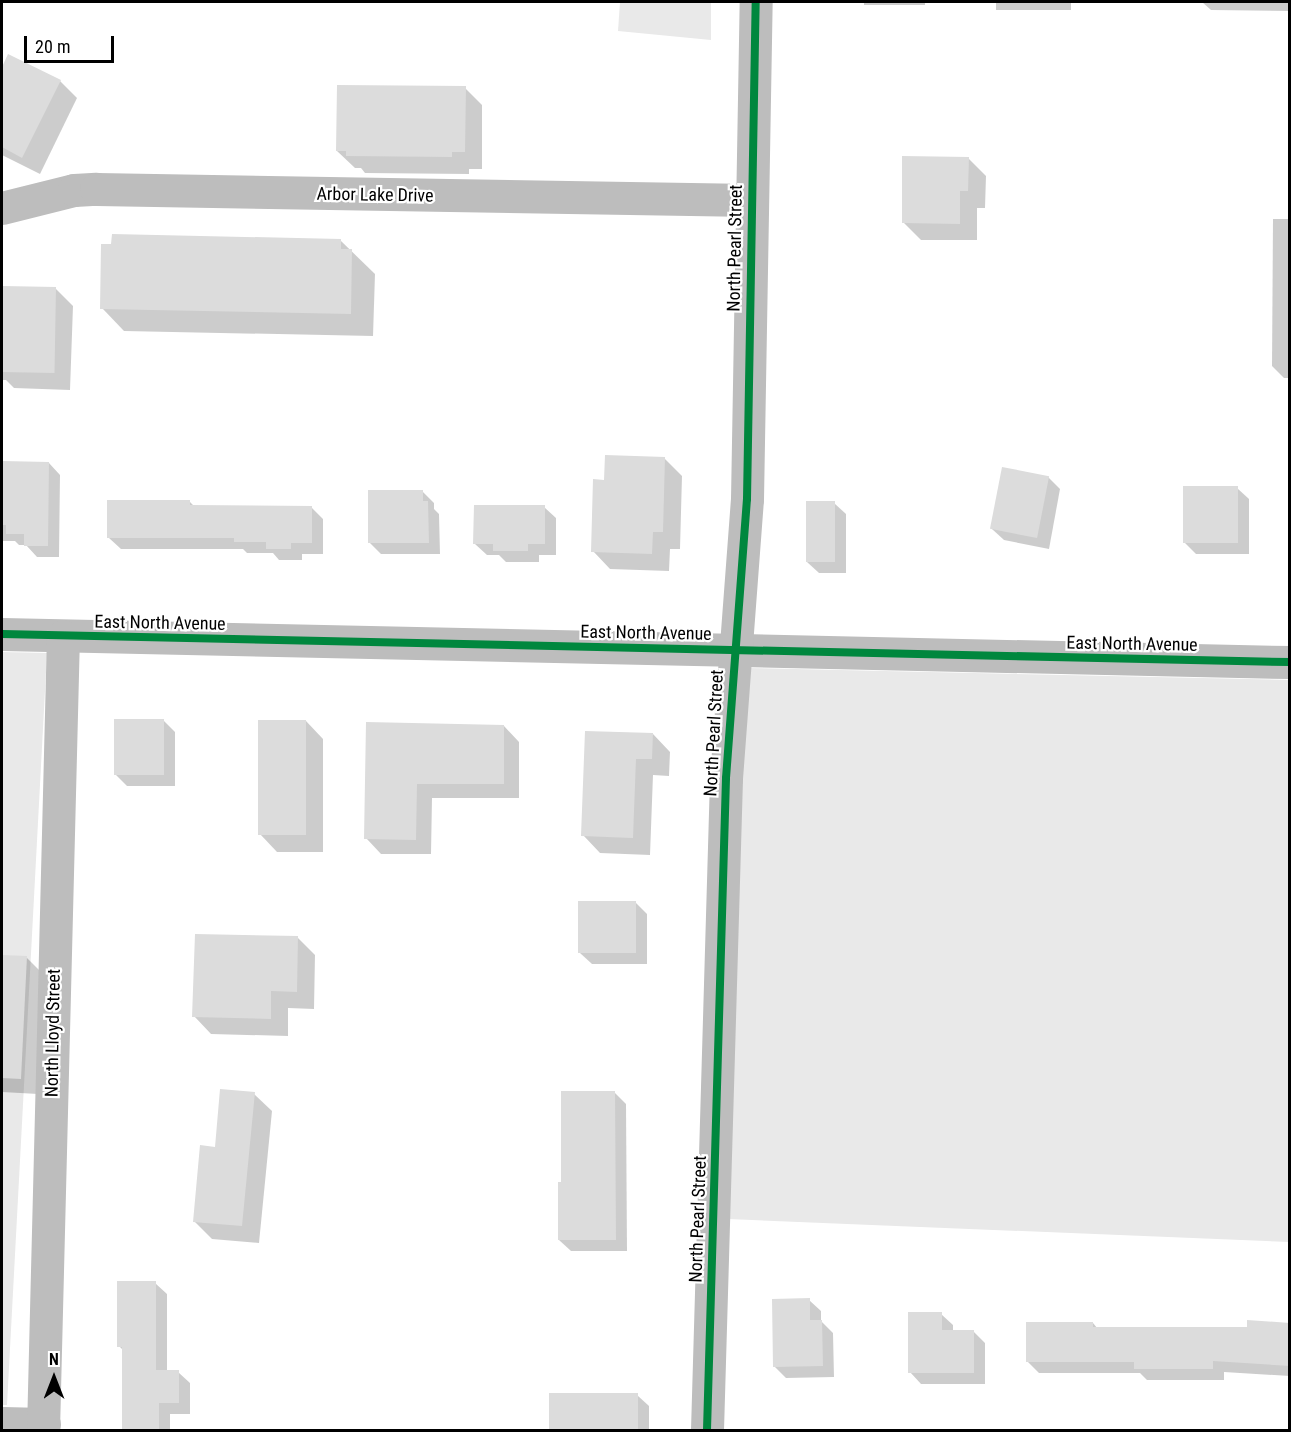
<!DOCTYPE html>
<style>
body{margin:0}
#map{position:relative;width:1291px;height:1432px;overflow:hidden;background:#fff;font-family:"Roboto Condensed",sans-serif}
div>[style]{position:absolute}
.green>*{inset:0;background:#e9e9e9}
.shadow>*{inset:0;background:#0003;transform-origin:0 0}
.building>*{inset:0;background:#dcdcdc;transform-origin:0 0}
.street>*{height:33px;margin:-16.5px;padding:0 16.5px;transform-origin:16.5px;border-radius:16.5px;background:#bdbdbd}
.cycleway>*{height:8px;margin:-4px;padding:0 4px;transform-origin:4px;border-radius:4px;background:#00873e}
span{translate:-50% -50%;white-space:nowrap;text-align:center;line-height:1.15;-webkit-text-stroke:4.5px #fff;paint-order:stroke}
.street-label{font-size:18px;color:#000}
.frame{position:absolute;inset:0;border:3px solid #000;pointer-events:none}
.north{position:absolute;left:24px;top:1348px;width:60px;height:60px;-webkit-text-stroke:4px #fff;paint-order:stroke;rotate:0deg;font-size:16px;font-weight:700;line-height:24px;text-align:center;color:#000}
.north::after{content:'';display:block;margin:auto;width:21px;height:27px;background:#000;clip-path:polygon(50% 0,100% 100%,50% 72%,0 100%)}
.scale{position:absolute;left:24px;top:36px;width:90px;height:27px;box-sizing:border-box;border:3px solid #000;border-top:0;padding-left:8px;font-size:18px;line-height:21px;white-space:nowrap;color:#000;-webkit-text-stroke:4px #fff;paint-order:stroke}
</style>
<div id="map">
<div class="green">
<div style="clip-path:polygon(620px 2px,711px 2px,711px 40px,618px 31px)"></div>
<div style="clip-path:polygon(2px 652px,47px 653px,7px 1405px,2px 1405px)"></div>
<div style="clip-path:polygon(748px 668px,1289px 680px,1289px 1242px,728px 1219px,741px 779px)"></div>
</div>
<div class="shadow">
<div style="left:864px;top:2px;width:61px;height:3px"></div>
<div style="left:996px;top:2px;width:75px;height:8px"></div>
<div style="clip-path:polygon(1202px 2px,1290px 2px,1290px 11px,1211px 10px)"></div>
<div style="clip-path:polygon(9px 56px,60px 81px,77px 98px,40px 174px,2px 155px,2px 70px)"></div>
<div style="clip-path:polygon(465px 88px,482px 105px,482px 169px,469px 169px,469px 174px,365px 173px,361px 168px,355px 168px,337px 151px)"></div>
<div style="clip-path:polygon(968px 158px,986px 176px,985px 208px,977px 208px,977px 240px,921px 240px,903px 222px)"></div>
<div style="clip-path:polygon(1273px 219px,1290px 219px,1290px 378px,1284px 378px,1272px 366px)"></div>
<div style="clip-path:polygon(340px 240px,375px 274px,373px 336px,124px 331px,102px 308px)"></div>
<div style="clip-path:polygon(2px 287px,55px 288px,73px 306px,70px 390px,14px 388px,6px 380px,2px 380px)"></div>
<div style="clip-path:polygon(664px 458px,682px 476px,680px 549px,670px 549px,669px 571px,610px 569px,593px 551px,606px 481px)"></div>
<div style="clip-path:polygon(2px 463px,49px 463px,60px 475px,59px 557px,37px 557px,26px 545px,19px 545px,15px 541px,2px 541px)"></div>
<div style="clip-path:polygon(1048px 477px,1060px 489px,1049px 549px,1004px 540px,992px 529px)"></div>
<div style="clip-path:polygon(1237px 488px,1249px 499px,1249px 554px,1196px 554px,1184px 542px)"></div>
<div style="clip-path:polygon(422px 491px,434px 503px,434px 509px,439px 514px,440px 554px,381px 554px,369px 542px)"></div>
<div style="clip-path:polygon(190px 502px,195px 507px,312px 508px,323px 519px,323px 554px,302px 554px,302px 560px,279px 560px,273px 553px,247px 553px,243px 549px,121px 549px,109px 538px)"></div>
<div style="clip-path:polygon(834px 503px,846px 514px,846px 573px,819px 573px,807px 562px)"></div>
<div style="clip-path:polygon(544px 507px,556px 518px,556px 555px,539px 555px,539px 562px,506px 562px,499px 555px,487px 555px,475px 544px)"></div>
<div style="clip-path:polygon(163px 720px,175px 732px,175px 786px,127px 786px,115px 774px)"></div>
<div style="clip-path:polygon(306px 721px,323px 739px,323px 852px,277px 852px,260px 834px)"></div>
<div style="clip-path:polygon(368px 723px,504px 726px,519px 742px,519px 798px,432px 798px,431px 854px,381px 854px,366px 838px)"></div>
<div style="clip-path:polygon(653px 734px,670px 752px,669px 776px,653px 775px,650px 855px,600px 853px,583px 835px)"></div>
<div style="clip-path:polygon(635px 902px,647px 914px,647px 964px,592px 964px,580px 953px)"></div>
<div style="clip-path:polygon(298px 938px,315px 955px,314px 1009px,288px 1008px,288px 1036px,211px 1034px,194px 1016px)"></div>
<div style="clip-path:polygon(2px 956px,27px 958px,44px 975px,38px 1094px,2px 1092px)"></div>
<div style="clip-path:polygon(614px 1092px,626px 1104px,627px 1251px,571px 1251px,559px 1240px,563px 1184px)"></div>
<div style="clip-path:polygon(254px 1094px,272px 1111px,259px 1243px,212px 1239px,194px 1221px,216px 1148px)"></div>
<div style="clip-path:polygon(155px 1283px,167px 1294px,167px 1372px,178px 1372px,190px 1383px,190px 1414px,170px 1414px,170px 1430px,124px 1430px,124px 1351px,119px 1346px)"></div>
<div style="clip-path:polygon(809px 1300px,821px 1311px,821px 1321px,833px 1333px,834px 1377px,786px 1378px,774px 1366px)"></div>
<div style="clip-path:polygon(941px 1314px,953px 1325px,953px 1331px,973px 1331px,985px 1343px,985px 1384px,921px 1384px,910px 1372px)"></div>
<div style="clip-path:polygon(1093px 1323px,1098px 1329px,1248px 1329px,1290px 1324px,1290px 1376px,1224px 1372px,1224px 1380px,1147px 1380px,1140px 1373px,1039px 1373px,1027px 1361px)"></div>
<div style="clip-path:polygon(637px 1395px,649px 1406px,649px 1430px,551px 1430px)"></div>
</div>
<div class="building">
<div style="clip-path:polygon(8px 54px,61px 80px,22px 158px,2px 147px,2px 67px)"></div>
<div style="clip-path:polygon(337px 85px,466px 86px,465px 152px,452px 152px,452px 157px,346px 156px,346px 151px,336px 151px)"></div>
<div style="clip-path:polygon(902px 156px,969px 157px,968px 191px,960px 191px,960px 224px,902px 223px)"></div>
<div style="clip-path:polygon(112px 234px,341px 239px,341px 249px,352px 249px,351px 314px,100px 309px,101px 244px,111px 244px)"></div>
<div style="left:2px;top:286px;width:54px;height:86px;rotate:1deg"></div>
<div style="clip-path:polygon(605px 455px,665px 457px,663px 532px,653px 532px,652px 554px,591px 552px,593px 479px,604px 480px)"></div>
<div style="clip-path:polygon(2px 461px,49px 462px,48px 546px,24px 546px,24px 534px,6px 534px,6px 525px,2px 525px)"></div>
<div style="left:1002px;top:467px;width:48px;height:63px;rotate:11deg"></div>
<div style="left:1183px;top:486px;width:55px;height:57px"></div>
<div style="clip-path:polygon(368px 490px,423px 490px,423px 501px,428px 501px,429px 543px,368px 543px)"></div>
<div style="clip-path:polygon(107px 500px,190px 500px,190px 505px,312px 506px,312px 543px,291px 543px,291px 549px,266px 549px,266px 542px,234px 542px,234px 538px,107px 538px)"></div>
<div style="left:806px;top:501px;width:29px;height:61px"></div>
<div style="clip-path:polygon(474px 505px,545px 505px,545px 544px,528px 544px,528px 551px,493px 551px,493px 544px,473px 544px)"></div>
<div style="left:114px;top:719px;width:50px;height:56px"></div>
<div style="left:258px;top:720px;width:48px;height:115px"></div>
<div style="clip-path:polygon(366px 722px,504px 725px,504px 784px,417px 784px,416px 840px,364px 839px)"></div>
<div style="clip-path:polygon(585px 731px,653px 733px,652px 759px,636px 759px,633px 838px,581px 836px)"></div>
<div style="left:578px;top:901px;width:58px;height:52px"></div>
<div style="clip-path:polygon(195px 934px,298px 936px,297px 992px,271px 991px,271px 1019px,192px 1017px)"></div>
<div style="clip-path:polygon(2px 955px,27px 956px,21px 1079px,2px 1078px)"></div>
<div style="clip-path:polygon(220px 1089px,255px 1092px,242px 1226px,193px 1222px,200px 1145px,215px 1147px)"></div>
<div style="clip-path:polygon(561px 1091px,615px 1091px,616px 1240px,558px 1240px,558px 1182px,561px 1182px)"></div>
<div style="clip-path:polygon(117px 1281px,156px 1281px,156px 1370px,179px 1370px,179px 1403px,159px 1403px,159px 1431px,122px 1431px,122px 1347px,117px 1347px)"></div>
<div style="clip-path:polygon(810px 1298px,810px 1320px,822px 1320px,823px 1366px,773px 1367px,772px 1299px)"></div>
<div style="clip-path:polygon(908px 1312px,942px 1312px,942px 1330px,974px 1330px,974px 1373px,908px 1373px)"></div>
<div style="clip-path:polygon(1247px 1320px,1290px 1323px,1290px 1366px,1213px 1361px,1213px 1369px,1134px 1369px,1134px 1362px,1026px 1362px,1026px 1322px,1093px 1322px,1093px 1327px,1247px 1327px)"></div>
<div style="left:549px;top:1393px;width:89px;height:38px"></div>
</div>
<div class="street">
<div style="left:2px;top:208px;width:74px;rotate:-14deg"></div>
<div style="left:74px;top:190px;width:22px;rotate:-3deg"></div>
<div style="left:96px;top:189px;width:655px;rotate:0.96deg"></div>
<div style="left:2px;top:634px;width:1288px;rotate:1.25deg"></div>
<div style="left:2px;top:1423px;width:42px;rotate:1.4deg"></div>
<div style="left:43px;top:1430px;width:794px;rotate:-88.56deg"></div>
<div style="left:707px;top:1430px;width:652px;rotate:-88.33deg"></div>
<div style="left:726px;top:778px;width:280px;rotate:-85.7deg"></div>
<div style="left:747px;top:499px;width:497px;rotate:-89deg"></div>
</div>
<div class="cycleway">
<div style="left:2px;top:634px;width:1288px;rotate:1.25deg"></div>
<div style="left:707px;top:1430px;width:652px;rotate:-88.33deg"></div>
<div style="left:726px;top:778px;width:280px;rotate:-85.7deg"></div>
<div style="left:747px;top:499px;width:497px;rotate:-89deg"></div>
</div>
<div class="street-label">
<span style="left:375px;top:195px;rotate:1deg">Arbor Lake Drive</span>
<span style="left:735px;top:248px;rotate:-89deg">North Pearl Street</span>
<span style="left:160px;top:623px;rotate:1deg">East North Avenue</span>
<span style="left:646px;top:633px;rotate:1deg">East North Avenue</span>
<span style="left:1132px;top:644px;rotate:1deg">East North Avenue</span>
<span style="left:714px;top:733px;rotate:-87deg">North Pearl Street</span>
<span style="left:53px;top:1033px;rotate:-89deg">North Lloyd Street</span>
<span style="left:698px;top:1219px;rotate:-88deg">North Pearl Street</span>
</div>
<div class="frame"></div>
<div class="north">N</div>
<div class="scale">20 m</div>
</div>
